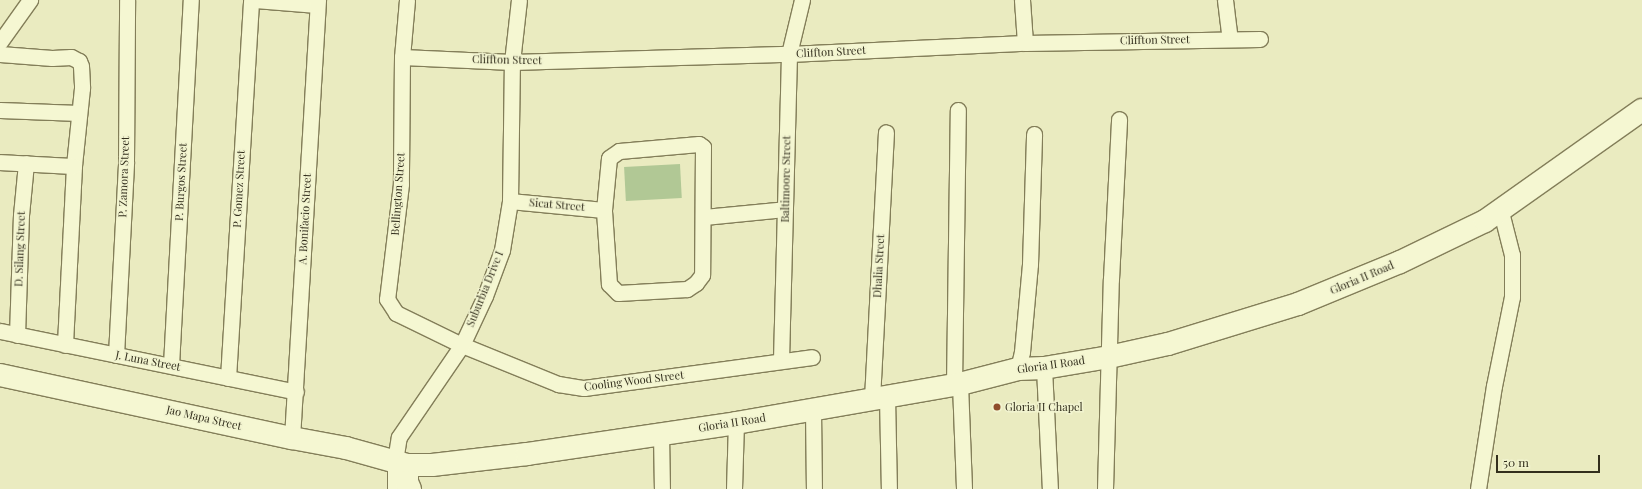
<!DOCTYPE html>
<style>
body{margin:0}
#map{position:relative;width:1642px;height:489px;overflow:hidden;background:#eaebc0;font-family:"Playfair Display",serif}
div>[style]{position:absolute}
.green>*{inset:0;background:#b1c895;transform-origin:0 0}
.roads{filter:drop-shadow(1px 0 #837e59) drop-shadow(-1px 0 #837e59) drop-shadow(0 1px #837e59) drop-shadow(0 -1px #837e59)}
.street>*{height:15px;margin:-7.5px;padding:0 7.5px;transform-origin:7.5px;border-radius:7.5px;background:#f5f7d2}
.secondary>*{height:22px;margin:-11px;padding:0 11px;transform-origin:11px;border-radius:11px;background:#f5f7d2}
.dots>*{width:11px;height:11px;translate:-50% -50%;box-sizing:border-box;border:2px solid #f1f3cf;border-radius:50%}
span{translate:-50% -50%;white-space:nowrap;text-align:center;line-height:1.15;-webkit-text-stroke:3px #f1f3cf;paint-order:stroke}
.street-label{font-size:11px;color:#332f1d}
.poi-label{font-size:11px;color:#332f1d}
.left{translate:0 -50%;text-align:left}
.scale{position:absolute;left:1496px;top:455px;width:104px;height:18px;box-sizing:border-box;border:2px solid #332f1d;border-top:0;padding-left:5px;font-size:12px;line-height:14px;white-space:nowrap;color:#332f1d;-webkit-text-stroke:3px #f1f3cf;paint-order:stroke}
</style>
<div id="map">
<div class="green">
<div style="left:680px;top:164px;width:34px;height:56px;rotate:87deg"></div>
</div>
<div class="roads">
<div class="street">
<div style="left:255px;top:0;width:62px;rotate:4.6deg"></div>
<div style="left:407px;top:0;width:57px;rotate:95deg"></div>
<div style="left:402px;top:57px;width:127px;rotate:90.5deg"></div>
<div style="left:401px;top:184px;width:116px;rotate:96.9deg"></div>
<div style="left:387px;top:299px;width:17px;rotate:57deg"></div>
<div style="left:396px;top:313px;width:73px;rotate:25.9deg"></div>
<div style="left:462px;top:345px;width:104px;rotate:22.1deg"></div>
<div style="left:558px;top:384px;width:26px;rotate:9deg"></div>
<div style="left:584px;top:388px;width:230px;rotate:-7.7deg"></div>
<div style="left:1022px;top:0;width:43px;rotate:86deg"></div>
<div style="left:1225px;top:0;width:38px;rotate:83deg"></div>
<div style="left:0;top:42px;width:52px;rotate:-54.5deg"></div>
<div style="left:0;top:54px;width:52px;rotate:4.4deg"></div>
<div style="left:52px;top:58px;width:19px;rotate:-3deg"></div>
<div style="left:71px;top:57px;width:9px;rotate:27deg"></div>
<div style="left:79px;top:61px;width:5px;rotate:68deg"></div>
<div style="left:81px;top:66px;width:22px;rotate:87deg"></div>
<div style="left:82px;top:88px;width:78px;rotate:95.9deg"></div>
<div style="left:74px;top:166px;width:179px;rotate:92.9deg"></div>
<div style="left:402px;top:57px;width:110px;rotate:2.6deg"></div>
<div style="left:512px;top:62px;width:277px;rotate:-1.7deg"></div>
<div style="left:789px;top:54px;width:236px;rotate:-2.7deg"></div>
<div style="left:1025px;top:43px;width:235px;rotate:-1deg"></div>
<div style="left:0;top:110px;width:79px;rotate:2.2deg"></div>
<div style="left:699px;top:144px;width:5px;rotate:37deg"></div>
<div style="left:703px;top:147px;width:128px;rotate:90.4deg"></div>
<div style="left:702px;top:275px;width:10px;rotate:127deg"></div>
<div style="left:696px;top:283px;width:11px;rotate:146deg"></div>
<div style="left:687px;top:289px;width:69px;rotate:176.7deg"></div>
<div style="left:618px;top:293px;width:13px;rotate:-135deg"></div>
<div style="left:609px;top:284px;width:74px;rotate:-93.9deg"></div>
<div style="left:604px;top:210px;width:52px;rotate:-84.5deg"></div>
<div style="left:609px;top:158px;width:12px;rotate:-35deg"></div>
<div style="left:619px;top:151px;width:80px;rotate:-5deg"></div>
<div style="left:0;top:162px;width:74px;rotate:3.1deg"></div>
<div style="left:510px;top:201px;width:94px;rotate:5.5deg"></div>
<div style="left:704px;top:217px;width:81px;rotate:-5.6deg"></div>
<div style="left:0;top:331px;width:302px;rotate:11.6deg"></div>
<div style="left:17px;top:335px;width:120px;rotate:-88.1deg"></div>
<div style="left:21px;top:215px;width:52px;rotate:-84.5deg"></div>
<div style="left:116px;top:355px;width:194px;rotate:-87deg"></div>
<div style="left:126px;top:161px;width:161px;rotate:-89.6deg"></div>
<div style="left:781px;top:360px;width:306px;rotate:-88.5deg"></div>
<div style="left:789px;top:54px;width:56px;rotate:-76.5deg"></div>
<div style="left:171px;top:365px;width:366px;rotate:-86.9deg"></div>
<div style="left:1044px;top:368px;width:121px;rotate:87.2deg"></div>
<div style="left:1018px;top:369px;width:17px;rotate:-77deg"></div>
<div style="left:1022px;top:352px;width:88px;rotate:-84.8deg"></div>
<div style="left:1030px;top:264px;width:130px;rotate:-88.2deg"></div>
<div style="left:228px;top:378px;width:379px;rotate:-86.5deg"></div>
<div style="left:960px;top:384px;width:105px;rotate:87.8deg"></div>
<div style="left:954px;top:385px;width:275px;rotate:-89.2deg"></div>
<div style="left:887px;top:397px;width:92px;rotate:88.8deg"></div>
<div style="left:872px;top:399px;width:267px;rotate:-87deg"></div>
<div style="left:813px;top:410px;width:79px;rotate:89.3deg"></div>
<div style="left:661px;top:434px;width:55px;rotate:89deg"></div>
<div style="left:292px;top:438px;width:439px;rotate:-86.6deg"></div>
<div style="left:395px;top:489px;width:28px;rotate:-90deg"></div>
<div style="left:395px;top:461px;width:24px;rotate:-81deg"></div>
<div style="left:399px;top:437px;width:112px;rotate:-55.6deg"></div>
<div style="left:462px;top:345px;width:54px;rotate:-64.9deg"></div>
<div style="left:485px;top:296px;width:49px;rotate:-69.7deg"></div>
<div style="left:502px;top:250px;width:50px;rotate:-80.7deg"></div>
<div style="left:510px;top:201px;width:139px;rotate:-89.2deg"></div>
<div style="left:512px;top:62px;width:62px;rotate:-83.6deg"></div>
<div style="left:734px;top:489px;width:66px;rotate:-88.3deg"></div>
<div style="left:1105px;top:489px;width:210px;rotate:-88.4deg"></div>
<div style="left:1111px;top:279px;width:160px;rotate:-87.1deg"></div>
<div style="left:1478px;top:489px;width:104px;rotate:-81.2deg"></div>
<div style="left:1494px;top:386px;width:91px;rotate:-78.6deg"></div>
<div style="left:1512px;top:297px;width:42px;rotate:-90deg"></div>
<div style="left:1512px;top:255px;width:44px;rotate:-104.3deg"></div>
</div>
<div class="secondary">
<div style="left:0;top:375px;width:299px;rotate:12.2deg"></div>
<div style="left:292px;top:438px;width:55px;rotate:10.5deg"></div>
<div style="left:346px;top:448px;width:63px;rotate:15.6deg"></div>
<div style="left:407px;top:465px;width:25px"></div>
<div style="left:432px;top:465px;width:96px;rotate:-6.6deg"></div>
<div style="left:527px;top:454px;width:211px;rotate:-8.4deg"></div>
<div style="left:736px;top:423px;width:227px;rotate:-9.9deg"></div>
<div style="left:960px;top:384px;width:60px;rotate:-14.5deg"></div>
<div style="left:1018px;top:369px;width:26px;rotate:-2deg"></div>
<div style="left:1044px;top:368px;width:66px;rotate:-9.6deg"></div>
<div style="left:1109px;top:357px;width:60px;rotate:-12.4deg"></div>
<div style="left:1168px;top:344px;width:136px;rotate:-17.1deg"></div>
<div style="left:1298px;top:304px;width:110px;rotate:-22.4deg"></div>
<div style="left:1400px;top:262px;width:94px;rotate:-25.8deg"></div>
<div style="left:1485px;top:221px;width:192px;rotate:-35.3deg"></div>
<div style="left:407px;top:465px;width:17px;rotate:90deg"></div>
<div style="left:407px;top:482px;width:8px;rotate:67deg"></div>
</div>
</div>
<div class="dots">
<div style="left:997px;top:407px;background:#8f4d2c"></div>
</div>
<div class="street-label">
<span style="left:1155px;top:40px;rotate:-1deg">Cliffton Street</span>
<span style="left:831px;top:52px;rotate:-3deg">Cliffton Street</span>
<span style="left:507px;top:60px;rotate:1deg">Cliffton Street</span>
<span style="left:124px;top:177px;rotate:-88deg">P. Zamora Street</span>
<span style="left:786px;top:179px;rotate:-89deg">Baltimoore Street</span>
<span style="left:181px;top:182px;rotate:-87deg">P. Burgos Street</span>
<span style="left:239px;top:189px;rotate:-87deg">P. Gomez Street</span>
<span style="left:398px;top:194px;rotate:-86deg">Bellington Street</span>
<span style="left:557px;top:205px;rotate:5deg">Sicat Street</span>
<span style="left:305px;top:219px;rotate:-87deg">A. Bonifacio Street</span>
<span style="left:20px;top:249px;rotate:-88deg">D. Silang Street</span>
<span style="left:879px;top:266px;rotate:-87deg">Dhalia Street</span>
<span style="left:1362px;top:278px;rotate:-23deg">Gloria II Road</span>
<span style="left:485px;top:289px;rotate:-68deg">Suburbia Drive I</span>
<span style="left:148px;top:361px;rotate:11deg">J. Luna Street</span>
<span style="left:1051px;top:365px;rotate:-8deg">Gloria II Road</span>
<span style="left:634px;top:381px;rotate:-7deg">Cooling Wood Street</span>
<span style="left:204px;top:418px;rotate:13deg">Jao Mapa Street</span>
<span style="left:732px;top:423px;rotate:-9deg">Gloria II Road</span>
</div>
<div class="poi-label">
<span class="left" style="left:1005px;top:407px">Gloria II Chapel</span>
</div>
<div class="scale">50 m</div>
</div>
